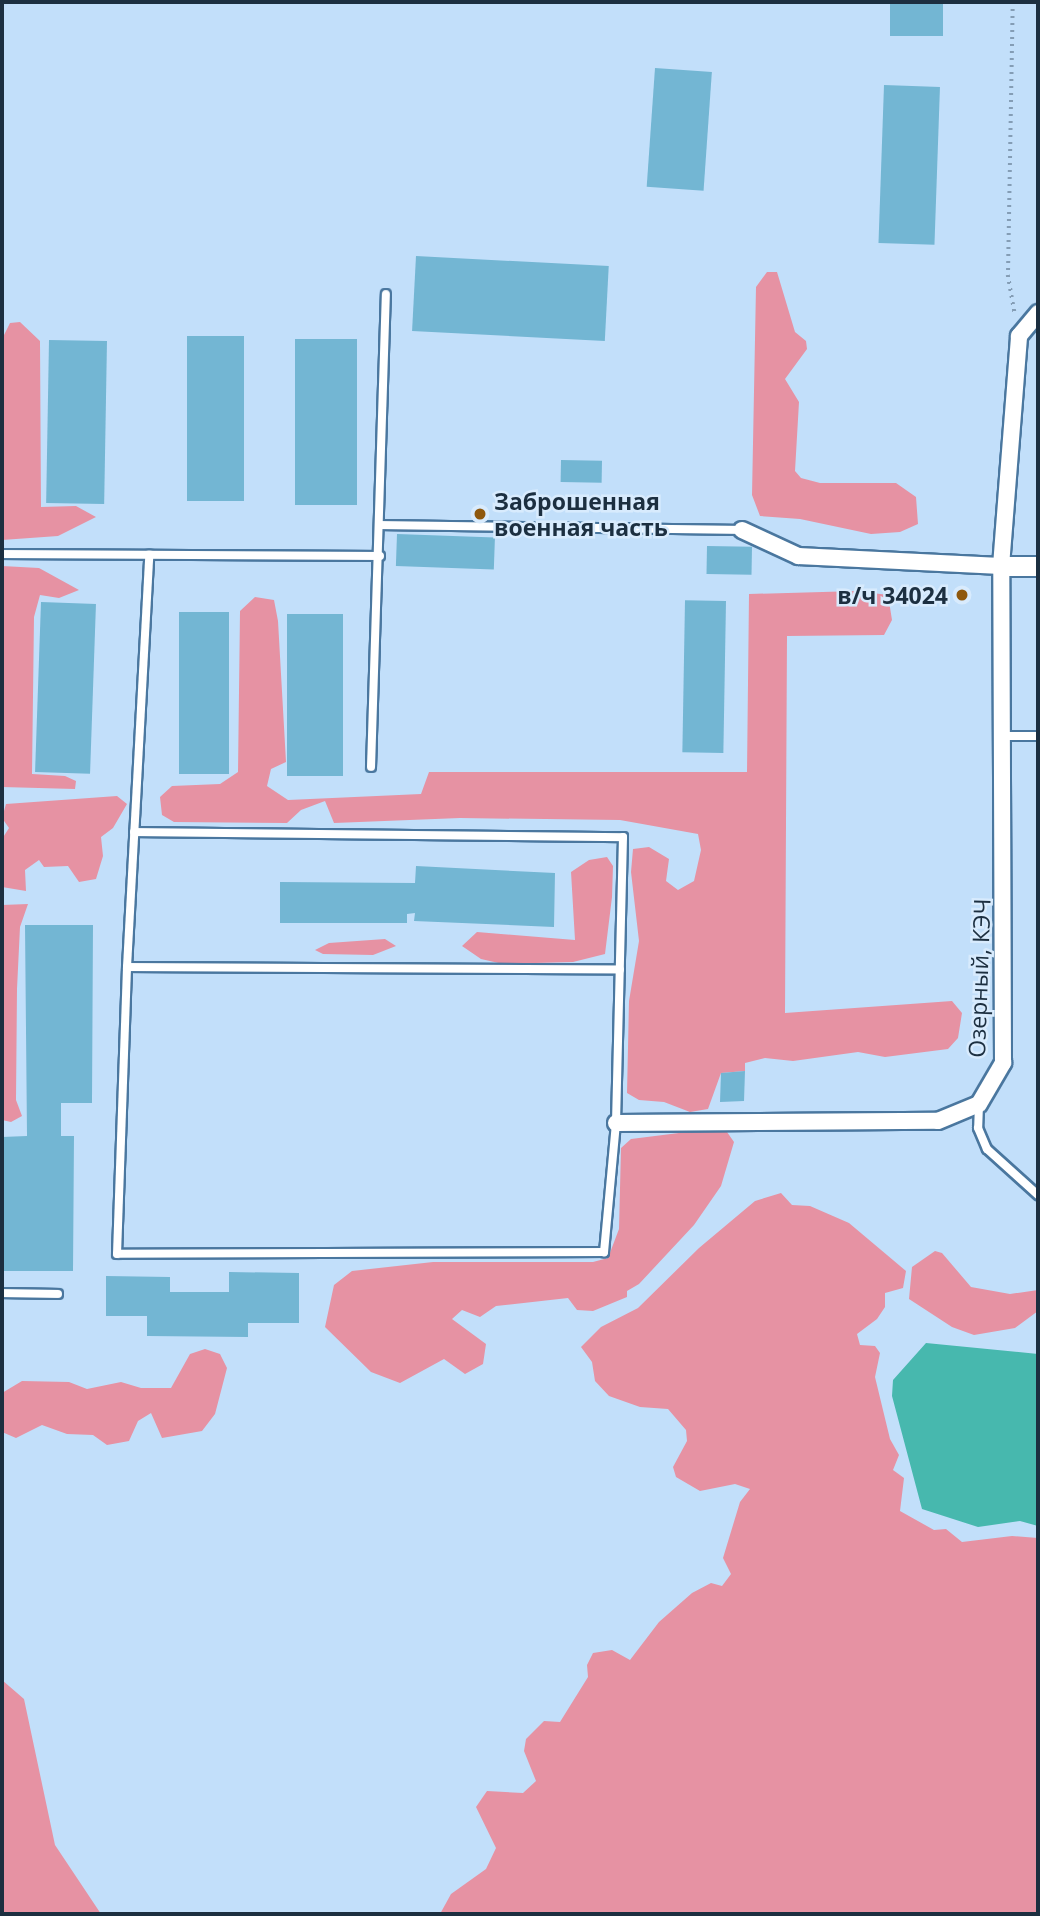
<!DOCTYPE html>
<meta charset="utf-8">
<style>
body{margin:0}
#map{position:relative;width:1040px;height:1916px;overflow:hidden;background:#c2dffa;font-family:"Open Sans",sans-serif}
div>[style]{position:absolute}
.green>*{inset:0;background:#e692a3}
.water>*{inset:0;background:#47b8ae}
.building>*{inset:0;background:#73b6d3;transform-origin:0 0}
.path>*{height:3.5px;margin-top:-1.75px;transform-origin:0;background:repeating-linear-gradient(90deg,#849db5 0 2px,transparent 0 7px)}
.roads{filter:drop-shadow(2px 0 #4a779f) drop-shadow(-2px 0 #4a779f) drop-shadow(0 2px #4a779f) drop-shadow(0 -2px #4a779f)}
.service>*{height:8px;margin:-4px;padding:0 4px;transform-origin:4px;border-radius:4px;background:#fff}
.minor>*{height:16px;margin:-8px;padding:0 8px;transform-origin:8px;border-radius:8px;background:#fff}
.tertiary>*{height:19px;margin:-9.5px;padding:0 9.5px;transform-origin:9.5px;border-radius:9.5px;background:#fff}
.dots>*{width:19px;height:19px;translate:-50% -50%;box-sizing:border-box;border:4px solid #d8ebfd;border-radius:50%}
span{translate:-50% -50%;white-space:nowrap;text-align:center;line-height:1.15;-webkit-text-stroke:5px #d8ebfd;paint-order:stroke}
.poi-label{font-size:23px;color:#1c2f40;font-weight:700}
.left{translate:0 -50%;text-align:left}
.right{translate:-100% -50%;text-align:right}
.street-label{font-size:23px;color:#1c2f40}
.frame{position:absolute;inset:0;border:4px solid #1c2f40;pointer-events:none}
</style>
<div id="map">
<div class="green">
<div style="clip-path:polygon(767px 272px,777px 272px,795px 332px,806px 341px,807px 349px,785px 379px,799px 402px,795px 471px,801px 478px,820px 483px,896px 483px,916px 497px,918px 524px,900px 532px,871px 534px,800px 519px,760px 516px,752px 495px,756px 287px)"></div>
<div style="clip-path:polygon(20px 322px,40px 341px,41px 507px,76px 506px,96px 517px,58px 536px,2px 540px,3px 337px,10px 323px)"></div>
<div style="clip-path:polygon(2px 566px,39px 568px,79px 590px,59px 598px,40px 595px,34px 617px,32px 774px,65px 776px,76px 781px,75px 789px,2px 787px)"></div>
<div style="clip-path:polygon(857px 591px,888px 595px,892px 620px,884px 635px,787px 636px,785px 1013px,952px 1001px,962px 1013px,958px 1038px,948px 1049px,885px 1057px,858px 1052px,793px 1061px,765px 1058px,745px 1063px,745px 1071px,721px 1073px,708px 1109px,690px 1112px,664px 1102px,639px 1100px,627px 1093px,629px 1001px,639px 941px,631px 872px,633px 849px,649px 847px,669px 859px,666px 881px,678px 890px,694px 881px,701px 850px,698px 834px,620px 820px,460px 818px,334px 823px,325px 801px,301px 810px,287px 823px,174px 822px,162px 815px,160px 797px,172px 786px,220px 784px,238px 772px,240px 611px,255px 597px,274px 600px,278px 621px,286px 762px,271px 769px,267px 786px,288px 800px,421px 794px,429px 772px,747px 772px,749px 594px)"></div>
<div style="clip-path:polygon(117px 796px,127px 804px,113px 828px,101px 837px,103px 856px,96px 879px,79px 882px,68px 866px,44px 867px,39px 860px,25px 870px,26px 891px,2px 887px,2px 839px,9px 828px,2px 818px,6px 804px)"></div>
<div style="clip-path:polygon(607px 857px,613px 866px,612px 897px,605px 954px,573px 962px,503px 964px,481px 959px,462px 946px,477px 932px,575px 940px,571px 872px,589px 860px)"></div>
<div style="clip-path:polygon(28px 904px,20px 927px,17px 989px,16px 1100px,22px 1116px,11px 1122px,2px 1120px,2px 905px)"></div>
<div style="clip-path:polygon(385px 939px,396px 946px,373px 955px,323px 954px,315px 950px,329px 943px)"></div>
<div style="clip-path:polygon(711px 1129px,727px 1132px,734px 1142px,721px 1186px,694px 1225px,639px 1284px,627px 1291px,627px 1297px,593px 1311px,577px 1310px,568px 1298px,496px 1306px,480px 1317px,462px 1310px,452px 1319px,486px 1344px,483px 1364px,465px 1374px,444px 1359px,400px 1383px,371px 1372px,325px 1327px,334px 1285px,352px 1271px,433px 1262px,593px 1262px,608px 1258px,619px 1229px,621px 1148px,631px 1139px)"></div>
<div style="clip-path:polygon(781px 1193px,792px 1205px,810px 1206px,849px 1223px,906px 1271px,903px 1288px,885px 1293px,885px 1307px,877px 1319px,857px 1334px,860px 1345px,875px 1346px,880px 1353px,875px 1377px,890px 1439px,899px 1455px,893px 1470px,904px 1478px,900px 1511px,934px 1530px,946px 1529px,962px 1542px,1012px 1536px,1038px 1538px,1038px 1914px,440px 1914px,451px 1894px,486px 1869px,496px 1848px,476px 1807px,487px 1791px,523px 1793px,536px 1781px,524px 1751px,526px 1739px,544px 1721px,560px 1722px,588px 1677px,587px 1665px,593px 1653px,612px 1650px,630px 1660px,659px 1622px,692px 1593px,711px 1583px,722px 1586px,731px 1574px,723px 1558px,740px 1502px,750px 1489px,735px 1484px,700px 1491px,676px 1477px,673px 1467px,687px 1441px,686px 1430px,668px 1409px,640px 1407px,609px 1396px,595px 1381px,592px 1362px,581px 1347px,601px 1327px,638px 1308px,699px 1248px,755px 1201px)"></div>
<div style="clip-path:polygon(935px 1251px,942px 1253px,971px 1287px,1010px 1294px,1038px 1290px,1038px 1311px,1015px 1328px,974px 1335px,952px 1327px,909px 1299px,912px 1267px)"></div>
<div style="clip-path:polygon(205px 1349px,220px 1354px,227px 1368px,215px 1414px,202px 1431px,162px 1438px,151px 1413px,138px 1421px,129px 1441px,107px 1445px,93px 1435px,67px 1434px,42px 1425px,16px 1438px,2px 1432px,2px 1393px,22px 1381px,69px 1382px,87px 1389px,121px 1382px,141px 1388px,171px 1388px,190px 1354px)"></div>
<div style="clip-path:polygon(2px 1680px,24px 1699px,55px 1845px,101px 1914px,2px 1914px)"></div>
</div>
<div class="water">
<div style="clip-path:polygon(926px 1343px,1038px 1354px,1038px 1526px,1020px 1521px,978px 1527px,922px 1509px,892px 1396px,893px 1380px)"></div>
</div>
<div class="building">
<div style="left:890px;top:2px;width:53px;height:34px"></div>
<div style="left:655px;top:68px;width:57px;height:119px;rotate:4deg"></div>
<div style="left:884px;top:85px;width:56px;height:158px;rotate:2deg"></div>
<div style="left:416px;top:256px;width:193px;height:75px;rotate:3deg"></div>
<div style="left:187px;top:336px;width:57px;height:165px"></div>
<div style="left:295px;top:339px;width:62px;height:166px"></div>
<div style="left:49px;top:340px;width:58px;height:163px;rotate:1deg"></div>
<div style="left:561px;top:460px;width:41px;height:22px;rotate:1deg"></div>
<div style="left:397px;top:534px;width:98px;height:32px;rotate:2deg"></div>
<div style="left:707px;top:546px;width:45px;height:28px;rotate:1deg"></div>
<div style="left:726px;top:601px;width:152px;height:41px;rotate:91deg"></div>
<div style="left:41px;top:602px;width:55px;height:170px;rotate:2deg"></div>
<div style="left:179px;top:612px;width:50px;height:162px"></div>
<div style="left:287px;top:614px;width:56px;height:162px"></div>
<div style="clip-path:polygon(416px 866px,555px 873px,554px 927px,414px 921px,415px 913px,407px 914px,407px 923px,280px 923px,280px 882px,415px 883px)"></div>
<div style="clip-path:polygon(25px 925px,93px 925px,92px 1103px,61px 1103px,61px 1136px,74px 1136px,73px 1271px,2px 1271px,2px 1137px,27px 1136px)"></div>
<div style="clip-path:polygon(745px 1071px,744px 1101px,720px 1102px,721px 1073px)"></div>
<div style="clip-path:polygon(229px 1272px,299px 1273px,299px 1323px,248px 1323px,248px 1337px,147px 1336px,147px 1316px,106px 1316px,106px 1276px,170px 1277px,170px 1292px,229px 1292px)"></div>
</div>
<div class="path">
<div style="left:1013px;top:2px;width:273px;rotate:91deg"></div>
<div style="left:1008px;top:275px;width:39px;rotate:80deg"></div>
</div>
<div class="roads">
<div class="service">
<div style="left:381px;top:525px;width:361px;rotate:0.8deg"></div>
<div style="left:2px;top:554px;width:378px;rotate:0.3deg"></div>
<div style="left:1004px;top:736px;width:34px"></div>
<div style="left:371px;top:767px;width:473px;rotate:-88.2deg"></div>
<div style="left:134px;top:832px;width:489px;rotate:0.6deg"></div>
<div style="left:623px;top:837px;width:286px;rotate:91.4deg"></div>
<div style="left:616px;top:1123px;width:130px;rotate:95.3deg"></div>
<div style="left:604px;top:1252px;width:487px;rotate:179.8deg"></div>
<div style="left:117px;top:1254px;width:287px;rotate:-88deg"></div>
<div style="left:127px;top:967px;width:413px;rotate:-86.9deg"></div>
<div style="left:127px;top:967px;width:493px;rotate:0.3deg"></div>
<div style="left:979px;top:1104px;width:24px;rotate:92deg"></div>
<div style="left:978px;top:1128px;width:23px;rotate:67deg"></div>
<div style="left:987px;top:1149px;width:69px;rotate:42deg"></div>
<div style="left:2px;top:1293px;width:56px;rotate:1deg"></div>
</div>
<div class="minor">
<div style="left:742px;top:530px;width:62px;rotate:24.9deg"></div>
<div style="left:798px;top:556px;width:203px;rotate:2.8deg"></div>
<div style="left:616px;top:1123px;width:322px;rotate:-0.4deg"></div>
<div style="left:938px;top:1121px;width:44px;rotate:-22.5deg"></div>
<div style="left:979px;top:1104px;width:48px;rotate:-59.7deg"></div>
<div style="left:1003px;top:1063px;width:497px;rotate:-90.2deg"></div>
<div style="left:1001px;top:566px;width:231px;rotate:-85.5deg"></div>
<div style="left:1019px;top:336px;width:30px;rotate:-50deg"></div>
</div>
<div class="tertiary">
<div style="left:1001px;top:566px;width:37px"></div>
</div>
</div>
<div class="dots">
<div style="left:480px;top:514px;background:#8f580d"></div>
<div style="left:962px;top:595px;background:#8f580d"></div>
</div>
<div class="poi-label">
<span class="left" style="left:494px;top:514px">Заброшенная<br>военная часть</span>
<span class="right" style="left:948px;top:595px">в/ч 34024</span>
</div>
<div class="street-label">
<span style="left:979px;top:978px;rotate:-88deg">Озерный, КЭЧ</span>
</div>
<div class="frame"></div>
</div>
